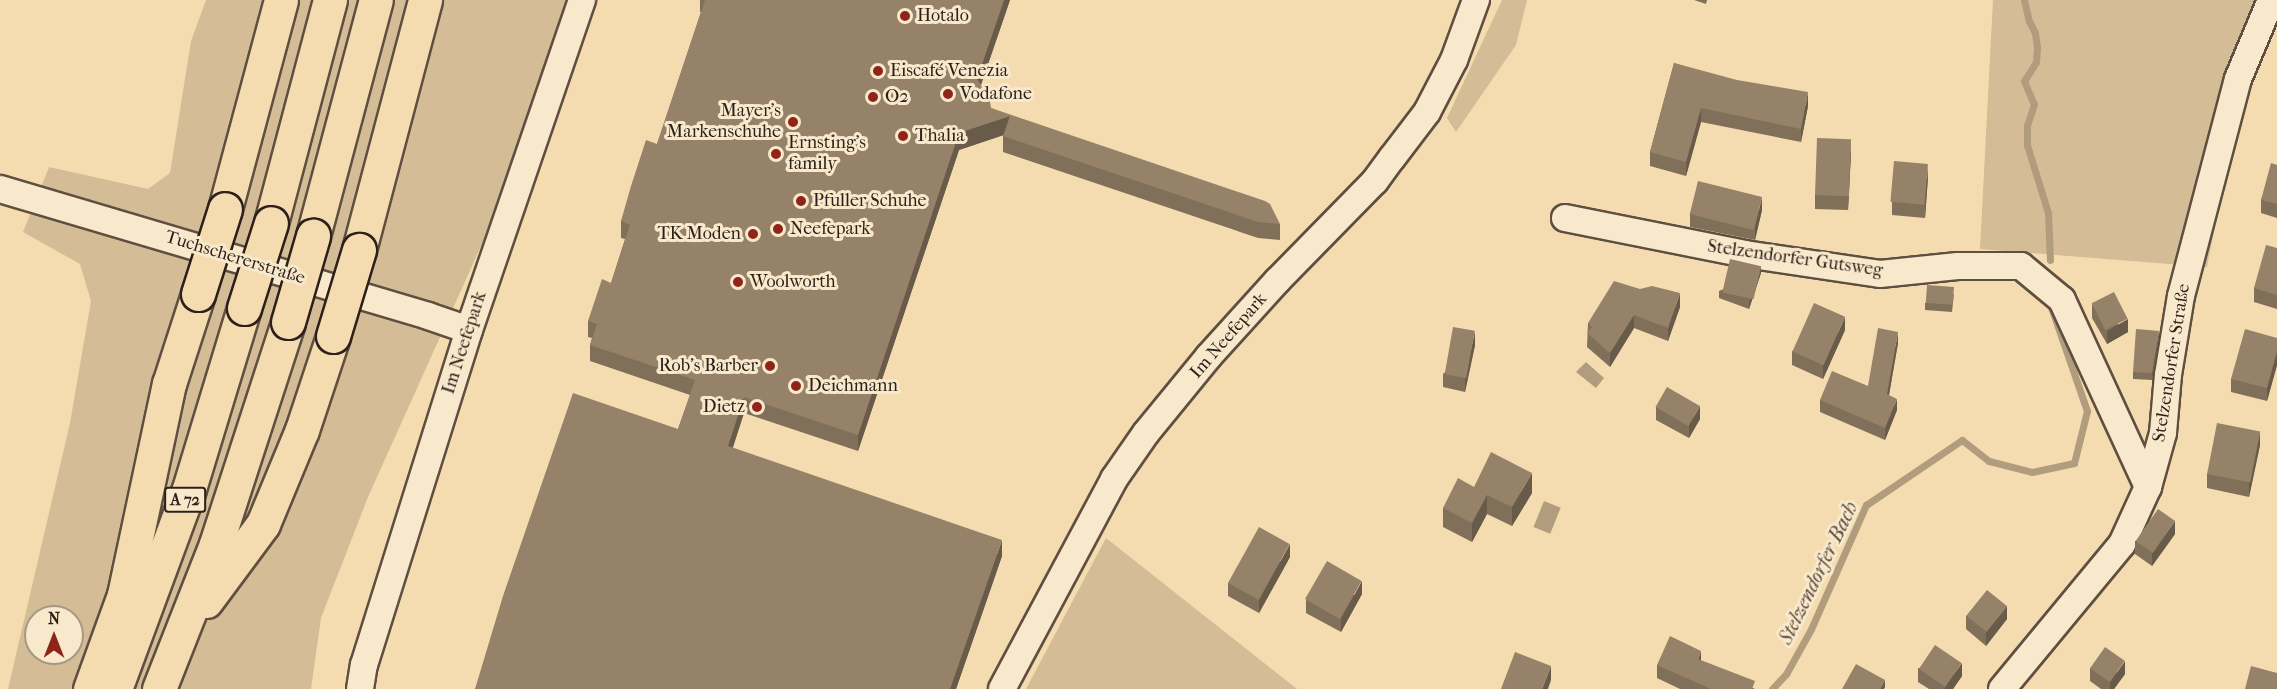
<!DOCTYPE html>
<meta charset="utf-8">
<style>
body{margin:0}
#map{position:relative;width:2277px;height:689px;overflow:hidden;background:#f5dcb0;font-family:"IM FELL French Canon",serif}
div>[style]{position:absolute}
.green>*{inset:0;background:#d3bc96}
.water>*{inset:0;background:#b19c7d;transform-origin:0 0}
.stream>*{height:7px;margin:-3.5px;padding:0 3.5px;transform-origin:3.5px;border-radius:3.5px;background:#b19c7d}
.roads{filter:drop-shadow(2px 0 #5f4f40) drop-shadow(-2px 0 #5f4f40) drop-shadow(0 2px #5f4f40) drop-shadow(0 -2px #5f4f40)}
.minor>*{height:26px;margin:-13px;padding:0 13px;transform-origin:13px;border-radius:13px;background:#f8e8cc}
.motorway>*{height:33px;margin:-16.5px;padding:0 16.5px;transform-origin:16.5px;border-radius:16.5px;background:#f5dcb0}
.bridges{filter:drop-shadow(2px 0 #2d201a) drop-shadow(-2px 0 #2d201a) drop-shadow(0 2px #2d201a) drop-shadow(0 -2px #2d201a)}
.motorway-bridge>*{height:33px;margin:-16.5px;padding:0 16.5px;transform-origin:16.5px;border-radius:16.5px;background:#f5dcb0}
.wall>*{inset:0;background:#807059}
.shaded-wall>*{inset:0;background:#685b49}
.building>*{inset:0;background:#958268;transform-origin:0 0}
.dots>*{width:16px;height:16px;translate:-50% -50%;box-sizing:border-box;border:3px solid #f8e8cc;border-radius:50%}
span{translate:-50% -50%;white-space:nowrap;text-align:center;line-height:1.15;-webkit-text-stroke:6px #f8e8cc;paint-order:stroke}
.shield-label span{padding:2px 4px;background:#f8e8cc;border:2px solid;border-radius:4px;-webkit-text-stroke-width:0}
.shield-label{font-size:16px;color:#2d201a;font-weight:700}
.poi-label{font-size:18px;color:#2d201a}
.left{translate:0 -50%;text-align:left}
.right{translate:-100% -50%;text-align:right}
.street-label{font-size:18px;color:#2d201a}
.water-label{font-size:20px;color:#5b4b3d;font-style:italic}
.north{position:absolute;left:24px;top:605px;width:60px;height:60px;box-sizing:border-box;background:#f8e8cc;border:2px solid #a79885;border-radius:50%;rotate:0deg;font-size:16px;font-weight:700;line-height:24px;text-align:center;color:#2d201a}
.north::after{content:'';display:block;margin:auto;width:21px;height:27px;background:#8f2418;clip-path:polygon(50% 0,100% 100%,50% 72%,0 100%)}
</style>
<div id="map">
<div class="green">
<div style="clip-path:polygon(evenodd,206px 0,572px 0,486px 235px,368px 497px,321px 618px,311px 689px,8px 689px,70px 423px,91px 301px,80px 264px,23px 232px,49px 167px,148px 189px,170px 173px,191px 41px,206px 0,36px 617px,72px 617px,72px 653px,36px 653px,36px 617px)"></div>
<div style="clip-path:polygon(1502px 0,1527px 0,1516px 45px,1456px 132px,1447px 118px)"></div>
<div style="clip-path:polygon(1993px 0,2258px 0,2277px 11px,2277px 22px,2239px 104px,2207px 267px,1980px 249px)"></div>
<div style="clip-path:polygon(1106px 538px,1297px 689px,1026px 689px)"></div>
</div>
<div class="water">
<div style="clip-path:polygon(1586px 362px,1604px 378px,1596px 388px,1576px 372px)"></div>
<div style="left:1544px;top:501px;width:18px;height:28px;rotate:22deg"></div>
</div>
<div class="stream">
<div style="left:2024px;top:0;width:22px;rotate:77deg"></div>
<div style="left:2029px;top:21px;width:13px;rotate:63deg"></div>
<div style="left:2035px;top:33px;width:15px;rotate:82deg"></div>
<div style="left:2037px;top:48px;width:14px;rotate:94deg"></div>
<div style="left:2036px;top:62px;width:22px;rotate:122deg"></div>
<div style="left:2024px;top:81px;width:25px;rotate:67deg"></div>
<div style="left:2034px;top:104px;width:23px;rotate:108deg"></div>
<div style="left:2027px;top:126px;width:19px;rotate:90deg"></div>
<div style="left:2027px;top:145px;width:71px;rotate:72.8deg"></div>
<div style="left:2048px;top:213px;width:47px;rotate:87.6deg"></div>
<div style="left:1772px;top:689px;width:21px;rotate:-47deg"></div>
<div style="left:1786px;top:674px;width:51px;rotate:-60.9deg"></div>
<div style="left:1811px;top:629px;width:136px;rotate:-66.1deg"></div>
<div style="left:1866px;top:505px;width:116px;rotate:-34.1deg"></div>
<div style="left:1962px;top:440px;width:34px;rotate:38deg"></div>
<div style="left:1989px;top:461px;width:44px;rotate:14.3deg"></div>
<div style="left:2032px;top:472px;width:43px;rotate:-12.1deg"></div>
<div style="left:2074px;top:463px;width:54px;rotate:-76deg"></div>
<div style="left:2087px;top:411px;width:113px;rotate:-109.1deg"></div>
</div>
<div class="roads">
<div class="minor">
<div style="left:0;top:189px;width:446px;rotate:16.5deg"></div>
<div style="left:428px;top:316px;width:43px;rotate:18.9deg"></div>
<div style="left:1565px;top:218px;width:184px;rotate:11.3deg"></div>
<div style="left:1745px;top:254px;width:136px;rotate:8.4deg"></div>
<div style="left:1880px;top:274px;width:78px;rotate:-5.9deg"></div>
<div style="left:1958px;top:266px;width:63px"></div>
<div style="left:2021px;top:266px;width:53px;rotate:39.7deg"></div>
<div style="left:2062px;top:300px;width:206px;rotate:65.3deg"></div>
<div style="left:360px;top:689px;width:24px;rotate:-81deg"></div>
<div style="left:364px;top:665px;width:351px;rotate:-72.6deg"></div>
<div style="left:469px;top:330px;width:349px;rotate:-71.1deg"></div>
<div style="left:1002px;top:689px;width:238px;rotate:-61.9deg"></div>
<div style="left:1114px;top:479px;width:56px;rotate:-55.2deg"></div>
<div style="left:1146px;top:433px;width:99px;rotate:-50.7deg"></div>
<div style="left:1209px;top:356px;width:101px;rotate:-47.8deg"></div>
<div style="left:1277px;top:281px;width:140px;rotate:-45.6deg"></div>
<div style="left:1375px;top:181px;width:29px;rotate:-54deg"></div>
<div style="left:1392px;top:158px;width:58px;rotate:-52.7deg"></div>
<div style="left:1427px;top:112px;width:59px;rotate:-62.6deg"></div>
<div style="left:1454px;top:60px;width:64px;rotate:-69.9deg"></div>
<div style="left:2002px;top:689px;width:188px;rotate:-50.4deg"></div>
<div style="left:2122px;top:544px;width:63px;rotate:-65.5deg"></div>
<div style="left:2148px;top:487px;width:56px;rotate:-74.5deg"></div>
<div style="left:2163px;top:433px;width:58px;rotate:-85.1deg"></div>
<div style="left:2168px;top:375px;width:80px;rotate:-80.7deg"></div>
<div style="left:2181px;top:296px;width:224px;rotate:-75.3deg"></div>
<div style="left:2238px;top:79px;width:86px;rotate:-67.3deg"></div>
</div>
<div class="motorway">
<div style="left:225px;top:209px;width:216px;rotate:-75deg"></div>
<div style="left:271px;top:223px;width:231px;rotate:-75.2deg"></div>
<div style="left:313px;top:236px;width:244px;rotate:-75.1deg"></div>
<div style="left:359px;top:250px;width:259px;rotate:-75.2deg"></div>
<div style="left:206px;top:601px;width:96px;rotate:-53.5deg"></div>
<div style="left:263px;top:524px;width:102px;rotate:-67.5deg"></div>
<div style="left:302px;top:430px;width:99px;rotate:-71.7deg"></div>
<div style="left:90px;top:689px;width:100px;rotate:-70.1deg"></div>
<div style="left:124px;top:595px;width:216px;rotate:-78deg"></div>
<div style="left:169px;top:384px;width:95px;rotate:-72.1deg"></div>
<div style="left:115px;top:689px;width:213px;rotate:-69.7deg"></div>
<div style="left:189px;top:489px;width:189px;rotate:-73.1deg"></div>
<div style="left:159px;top:689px;width:156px;rotate:-68.5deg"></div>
<div style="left:216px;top:544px;width:233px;rotate:-72deg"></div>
</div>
</div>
<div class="bridges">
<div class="motorway-bridge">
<div style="left:198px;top:294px;width:89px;rotate:-72.4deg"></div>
<div style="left:244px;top:308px;width:89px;rotate:-72.4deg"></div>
<div style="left:288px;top:322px;width:90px;rotate:-73.8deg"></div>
<div style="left:333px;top:336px;width:90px;rotate:-73.2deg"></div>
</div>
</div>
<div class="wall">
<div style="clip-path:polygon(700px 0,1010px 0,981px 85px,991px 108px,1280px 224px,1280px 240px,1258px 238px,1003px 152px,1003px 135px,959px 150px,858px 451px,744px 413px,732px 448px,1002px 556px,956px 689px,475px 689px,678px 429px,690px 395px,590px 361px,590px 345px,592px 338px,588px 337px,588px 321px,611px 283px,625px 239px,621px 238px,621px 221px,657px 144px,701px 12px,700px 12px)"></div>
<div style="clip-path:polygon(1694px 0,1707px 0,1706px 4px)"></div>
<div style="clip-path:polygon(1674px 63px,1808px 106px,1801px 142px,1701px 122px,1686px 176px,1650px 166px,1650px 152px)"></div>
<div style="clip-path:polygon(1851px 153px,1848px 210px,1815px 209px,1815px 195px)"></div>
<div style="clip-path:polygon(2277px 165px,2277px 218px,2261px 213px,2261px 200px)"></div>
<div style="clip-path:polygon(1928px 177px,1925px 218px,1892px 215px,1892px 202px)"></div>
<div style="clip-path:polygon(1762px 210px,1755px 240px,1690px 227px,1690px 214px)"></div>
<div style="clip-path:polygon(2277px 248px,2277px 309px,2254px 302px,2254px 288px)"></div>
<div style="clip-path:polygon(1761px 273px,1749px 309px,1719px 298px,1719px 291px)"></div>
<div style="clip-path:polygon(1954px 294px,1952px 312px,1925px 310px,1925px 303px)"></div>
<div style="clip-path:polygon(2092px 304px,2128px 332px,2107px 344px,2092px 318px)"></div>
<div style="clip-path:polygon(1680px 307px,1668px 341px,1634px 328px,1610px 367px,1587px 347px,1588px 323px)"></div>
<div style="clip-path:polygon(1845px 330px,1823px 379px,1792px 365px,1792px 351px)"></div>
<div style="clip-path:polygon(2159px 338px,2152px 380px,2133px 379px,2133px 372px)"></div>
<div style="clip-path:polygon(2277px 338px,2277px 365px,2267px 401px,2231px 392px,2231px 379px)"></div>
<div style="clip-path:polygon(1898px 343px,1889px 395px,1897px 410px,1885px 440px,1820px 412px,1820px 400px,1868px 386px)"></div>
<div style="clip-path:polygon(1475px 345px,1465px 392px,1443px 387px,1443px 374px)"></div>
<div style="clip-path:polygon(1656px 407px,1700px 419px,1689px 438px,1656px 420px)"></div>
<div style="clip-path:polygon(2260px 445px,2249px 497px,2207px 488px,2207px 474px)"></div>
<div style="clip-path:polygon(1474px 487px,1532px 493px,1512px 526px,1487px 514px,1472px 542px,1443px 527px,1443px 508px)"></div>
<div style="clip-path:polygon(2175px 534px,2152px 566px,2135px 554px,2135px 541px)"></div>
<div style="clip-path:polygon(1290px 557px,1259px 613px,1228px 596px,1228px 583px)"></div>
<div style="clip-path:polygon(1362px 594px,1341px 632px,1306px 613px,1306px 600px)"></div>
<div style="clip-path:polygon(1966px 616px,2007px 619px,1986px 646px,1966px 629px)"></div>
<div style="clip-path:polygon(1701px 661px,1755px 689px,1680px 689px,1657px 678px,1657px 665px)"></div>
<div style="clip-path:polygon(1918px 668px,1962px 676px,1953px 689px,1929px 689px,1918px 682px)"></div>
<div style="clip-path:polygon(2090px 668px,2125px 674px,2114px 689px,2101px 689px,2090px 681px)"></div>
</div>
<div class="shaded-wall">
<div style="clip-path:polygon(1004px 0,1010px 0,977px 96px,977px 79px)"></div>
<div style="clip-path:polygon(1808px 92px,1808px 106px,1801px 142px,1801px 129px)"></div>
<div style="clip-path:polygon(1701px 108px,1701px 122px,1686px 176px,1686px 162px)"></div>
<div style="clip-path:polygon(1010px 116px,1010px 133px,959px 150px,858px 451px,858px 435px,959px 133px)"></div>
<div style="clip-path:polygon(1851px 139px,1851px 153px,1848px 210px,1848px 196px)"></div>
<div style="clip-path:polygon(1928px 164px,1928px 177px,1925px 218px,1925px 205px)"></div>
<div style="clip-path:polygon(1762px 197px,1762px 210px,1755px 240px,1755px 227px)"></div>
<div style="clip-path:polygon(1761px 266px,1761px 273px,1749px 309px,1749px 302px)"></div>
<div style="clip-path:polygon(1680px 293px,1680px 307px,1668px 341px,1668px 328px)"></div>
<div style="clip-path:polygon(1634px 315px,1634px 328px,1610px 367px,1610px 353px)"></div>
<div style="clip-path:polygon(1845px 317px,1845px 330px,1823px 379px,1823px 366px)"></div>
<div style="clip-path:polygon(2128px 319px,2128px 332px,2107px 344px,2107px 331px)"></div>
<div style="clip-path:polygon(1475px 331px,1475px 345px,1465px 392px,1465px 378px)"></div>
<div style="clip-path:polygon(2159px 331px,2159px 338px,2152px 380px,2152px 373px)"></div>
<div style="clip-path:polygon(1898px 332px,1898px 343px,1887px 406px,1887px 394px)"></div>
<div style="clip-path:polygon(2277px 351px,2277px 365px,2267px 401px,2267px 388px)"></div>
<div style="clip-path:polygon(744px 397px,744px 413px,728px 463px,728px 446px)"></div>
<div style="clip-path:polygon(1897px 399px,1897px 410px,1885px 440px,1885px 428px)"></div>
<div style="clip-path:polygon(1700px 406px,1700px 419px,1689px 438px,1689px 425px)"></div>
<div style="clip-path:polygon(2260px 431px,2260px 445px,2249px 497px,2249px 483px)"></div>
<div style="clip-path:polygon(1532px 473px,1532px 493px,1512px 526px,1512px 507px)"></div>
<div style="clip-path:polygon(1487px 495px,1487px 514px,1472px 542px,1472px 523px)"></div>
<div style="clip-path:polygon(2175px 521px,2175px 534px,2152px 566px,2152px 553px)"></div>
<div style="clip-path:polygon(1002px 540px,1002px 556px,956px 689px,950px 689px)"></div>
<div style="clip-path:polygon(1290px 544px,1290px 557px,1259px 613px,1259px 600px)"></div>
<div style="clip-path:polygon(1362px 581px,1362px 594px,1341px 632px,1341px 619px)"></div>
<div style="clip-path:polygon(2007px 606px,2007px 619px,1986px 646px,1986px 632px)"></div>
<div style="clip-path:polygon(1701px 651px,1701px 664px,1698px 659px)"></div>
<div style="clip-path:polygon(2125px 661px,2125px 674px,2114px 689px,2110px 689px,2110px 682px)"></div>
<div style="clip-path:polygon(1962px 663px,1962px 676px,1953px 689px,1945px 689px,1945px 686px)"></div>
<div style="clip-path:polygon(1551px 666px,1551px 680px,1548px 689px,1542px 689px)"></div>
<div style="clip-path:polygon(1885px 680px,1885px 687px,1884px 689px,1880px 689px)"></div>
</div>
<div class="building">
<div style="clip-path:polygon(705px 0,1004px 0,977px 79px,989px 96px,991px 108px,1265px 201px,1270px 204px,1280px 224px,1258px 222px,1003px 136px,1010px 116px,959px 133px,858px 435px,744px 397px,728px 446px,1002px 540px,950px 689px,475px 689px,503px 596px,573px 393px,678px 429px,695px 380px,590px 345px,597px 324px,588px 321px,602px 279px,611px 283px,630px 225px,621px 221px,631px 186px,646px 140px,657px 144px)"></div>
<div style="clip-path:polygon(1674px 63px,1737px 80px,1808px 92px,1801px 129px,1701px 108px,1686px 162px,1650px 152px)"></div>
<div style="left:1817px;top:138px;width:34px;height:57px;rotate:2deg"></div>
<div style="left:1894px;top:161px;width:34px;height:41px;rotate:5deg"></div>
<div style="clip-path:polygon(2271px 163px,2277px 165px,2277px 204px,2261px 200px)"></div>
<div style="left:1698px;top:181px;width:66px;height:34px;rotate:14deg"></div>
<div style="clip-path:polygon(2266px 245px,2277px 248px,2277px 295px,2254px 288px)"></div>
<div style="left:1730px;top:259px;width:32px;height:34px;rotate:13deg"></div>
<div style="clip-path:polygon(1614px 281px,1640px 289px,1652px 286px,1680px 293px,1668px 328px,1634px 315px,1610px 353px,1587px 333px,1592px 327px,1588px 323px)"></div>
<div style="left:1927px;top:285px;width:27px;height:18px;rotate:4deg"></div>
<div style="left:2114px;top:292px;width:30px;height:25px;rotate:63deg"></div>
<div style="left:1814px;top:303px;width:34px;height:53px;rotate:24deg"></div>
<div style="left:1453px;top:327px;width:22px;height:48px;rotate:10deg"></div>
<div style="clip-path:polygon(1878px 328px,1898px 332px,1887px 394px,1897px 399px,1885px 428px,1820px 400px,1832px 371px,1868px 386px)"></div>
<div style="clip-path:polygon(2136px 329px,2159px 331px,2152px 373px,2133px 372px)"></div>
<div style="clip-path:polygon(2245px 329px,2277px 338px,2277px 351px,2267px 388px,2231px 379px)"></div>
<div style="left:1667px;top:387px;width:38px;height:23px;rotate:30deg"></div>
<div style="left:2217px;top:423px;width:44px;height:52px;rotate:11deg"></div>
<div style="clip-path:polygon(1491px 452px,1532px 473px,1512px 507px,1487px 495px,1472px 523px,1443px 508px,1458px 478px,1474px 487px)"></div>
<div style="left:2158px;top:509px;width:21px;height:39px;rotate:35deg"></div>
<div style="left:1259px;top:527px;width:35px;height:64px;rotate:29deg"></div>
<div style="left:1327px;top:561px;width:40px;height:44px;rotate:30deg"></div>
<div style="left:1987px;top:590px;width:26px;height:33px;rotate:39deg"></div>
<div style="clip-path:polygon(1670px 636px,1701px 651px,1698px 659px,1755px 681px,1752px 689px,1711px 689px,1657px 665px)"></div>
<div style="left:1935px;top:645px;width:32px;height:29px;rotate:34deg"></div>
<div style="left:2105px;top:647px;width:24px;height:26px;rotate:35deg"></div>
<div style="clip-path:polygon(1515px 652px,1551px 666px,1542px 689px,1501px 689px)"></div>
<div style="clip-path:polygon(1856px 664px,1885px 680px,1880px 689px,1842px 689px)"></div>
<div style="clip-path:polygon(2251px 666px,2277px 673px,2277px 689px,2245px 689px)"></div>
</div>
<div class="dots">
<div style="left:905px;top:16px;background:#8f2418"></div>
<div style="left:878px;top:71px;background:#8f2418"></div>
<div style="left:948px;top:94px;background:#8f2418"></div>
<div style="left:873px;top:97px;background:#8f2418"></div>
<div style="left:793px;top:122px;background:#8f2418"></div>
<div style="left:903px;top:136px;background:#8f2418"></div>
<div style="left:776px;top:154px;background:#8f2418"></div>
<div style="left:801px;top:201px;background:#8f2418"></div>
<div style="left:778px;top:229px;background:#8f2418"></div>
<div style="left:753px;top:234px;background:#8f2418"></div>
<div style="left:738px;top:282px;background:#8f2418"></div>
<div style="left:770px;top:366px;background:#8f2418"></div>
<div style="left:796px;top:386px;background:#8f2418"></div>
<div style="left:757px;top:407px;background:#8f2418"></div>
</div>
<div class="shield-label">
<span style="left:185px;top:500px">A 72</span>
</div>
<div class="poi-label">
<span class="left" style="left:917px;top:16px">Hotalo</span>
<span class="left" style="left:890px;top:71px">Eiscafé Venezia</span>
<span class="left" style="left:960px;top:94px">Vodafone</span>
<span class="left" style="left:885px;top:97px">O2</span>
<span class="right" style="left:781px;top:122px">Mayer's<br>Markenschuhe</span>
<span class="left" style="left:915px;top:136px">Thalia</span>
<span class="left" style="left:788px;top:154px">Ernsting's<br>family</span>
<span class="left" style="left:813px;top:201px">Pfuller Schuhe</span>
<span class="left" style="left:790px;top:229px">Neefepark</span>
<span class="right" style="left:741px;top:234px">TK Moden</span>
<span class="left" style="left:750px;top:282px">Woolworth</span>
<span class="right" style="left:758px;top:366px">Rob's Barber</span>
<span class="left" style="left:808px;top:386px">Deichmann</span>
<span class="right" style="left:745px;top:407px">Dietz</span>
</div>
<div class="street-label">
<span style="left:235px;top:258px;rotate:17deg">Tuchschererstraße</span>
<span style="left:1795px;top:259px;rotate:8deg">Stelzendorfer Gutsweg</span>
<span style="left:1229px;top:336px;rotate:-49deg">Im Neefepark</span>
<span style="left:465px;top:343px;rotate:-72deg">Im Neefepark</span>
<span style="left:2172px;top:363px;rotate:-81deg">Stelzendorfer Straße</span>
</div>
<div class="water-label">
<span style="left:1818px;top:573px;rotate:-64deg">Stelzendorfer Bach</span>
</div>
<div class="north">N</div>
</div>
